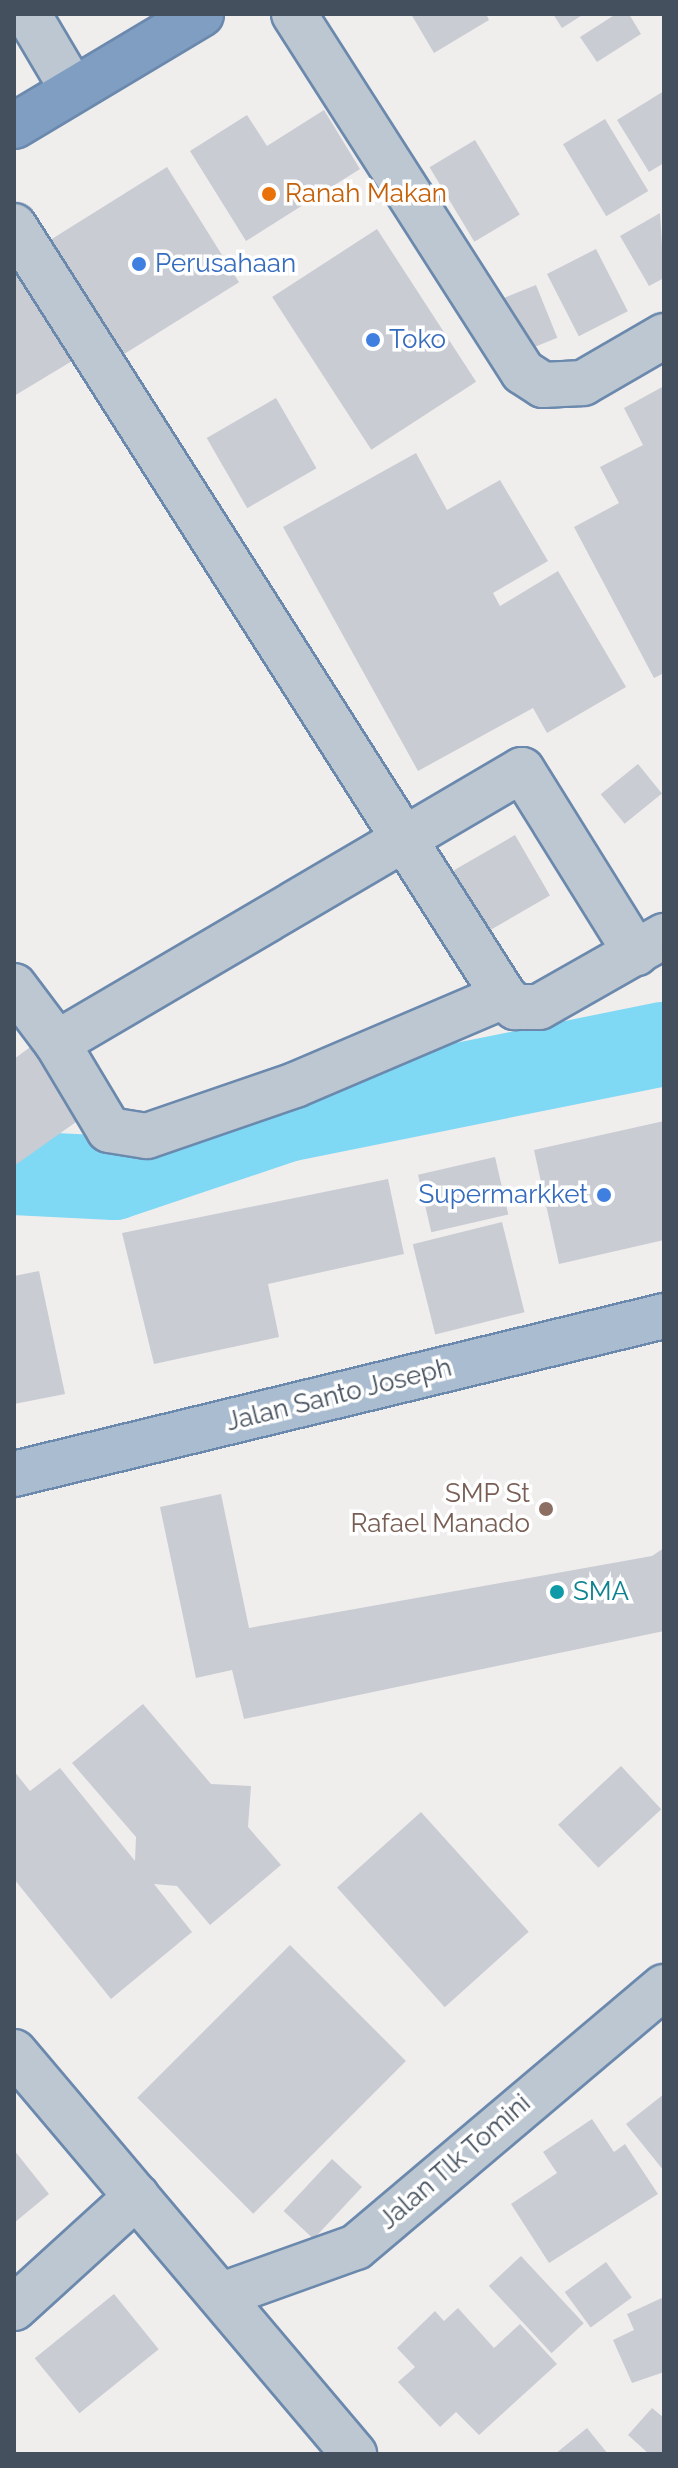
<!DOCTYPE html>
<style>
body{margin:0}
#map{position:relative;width:678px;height:2468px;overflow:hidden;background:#f0eded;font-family:Raleway,sans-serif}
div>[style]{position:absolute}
.river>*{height:84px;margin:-42px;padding:0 42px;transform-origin:42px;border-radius:42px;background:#7fd8f4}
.building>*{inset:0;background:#c9ccd3;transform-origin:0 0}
.roads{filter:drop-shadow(2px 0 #6b89ad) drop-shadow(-2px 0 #6b89ad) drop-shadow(0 2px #6b89ad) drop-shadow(0 -2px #6b89ad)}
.minor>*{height:44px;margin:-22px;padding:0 22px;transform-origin:22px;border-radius:22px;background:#bcc7d1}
.major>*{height:44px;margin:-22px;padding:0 22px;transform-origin:22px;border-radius:22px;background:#aabccf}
.highway>*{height:44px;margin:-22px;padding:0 22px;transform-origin:22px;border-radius:22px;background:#809ec2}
.dots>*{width:22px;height:22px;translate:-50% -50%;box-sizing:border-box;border:4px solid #fff;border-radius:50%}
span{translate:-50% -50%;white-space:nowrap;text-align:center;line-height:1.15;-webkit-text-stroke:7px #fff;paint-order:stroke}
.food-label{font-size:26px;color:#c56008}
.left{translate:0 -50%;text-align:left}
.shop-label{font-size:26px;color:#366cbe}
.right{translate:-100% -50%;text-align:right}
.street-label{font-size:26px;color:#44505d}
.education-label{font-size:26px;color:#785e54}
.culture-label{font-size:26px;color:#0d838f}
.frame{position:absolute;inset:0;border:16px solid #44505d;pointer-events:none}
</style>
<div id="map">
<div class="river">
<div style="left:14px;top:1173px;width:100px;rotate:2.9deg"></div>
<div style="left:114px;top:1178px;width:182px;rotate:-18.6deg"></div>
<div style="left:286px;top:1120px;width:386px;rotate:-11.4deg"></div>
</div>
<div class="building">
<div style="clip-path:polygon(411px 14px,486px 14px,489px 20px,434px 53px)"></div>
<div style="clip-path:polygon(553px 14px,584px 14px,562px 28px)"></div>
<div style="clip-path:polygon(616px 14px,629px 14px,641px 34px,597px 62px,580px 37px)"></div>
<div style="clip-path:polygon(664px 91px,664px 163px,649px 172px,617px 120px)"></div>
<div style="clip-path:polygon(324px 110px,360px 169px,246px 241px,190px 151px,247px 115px,267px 146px)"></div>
<div style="left:605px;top:119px;width:84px;height:49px;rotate:59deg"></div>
<div style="left:475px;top:140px;width:87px;height:53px;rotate:59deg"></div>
<div style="left:167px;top:167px;width:136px;height:150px;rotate:58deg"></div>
<div style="clip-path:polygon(660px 213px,664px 278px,649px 286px,620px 236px)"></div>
<div style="left:377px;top:229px;width:182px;height:125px;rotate:57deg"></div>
<div style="clip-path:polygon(14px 232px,87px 352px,14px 396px)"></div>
<div style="left:596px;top:249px;width:70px;height:55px;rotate:63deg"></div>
<div style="left:536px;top:285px;width:57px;height:42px;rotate:68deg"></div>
<div style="clip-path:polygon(664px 386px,664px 673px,654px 678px,574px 527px,619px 503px,600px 467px,643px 445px,624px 408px)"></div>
<div style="left:276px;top:398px;width:81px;height:80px;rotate:60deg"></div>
<div style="clip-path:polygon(416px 453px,447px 510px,500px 480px,548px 561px,493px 593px,500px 606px,558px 571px,626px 687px,547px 733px,533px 708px,418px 771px,283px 527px)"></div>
<div style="left:638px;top:764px;width:38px;height:48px;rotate:51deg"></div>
<div style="left:515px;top:835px;width:70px;height:78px;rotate:60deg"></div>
<div style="clip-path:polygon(33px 1045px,83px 1117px,14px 1166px,14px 1059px)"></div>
<div style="clip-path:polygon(664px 1121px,664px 1240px,559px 1264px,534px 1150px)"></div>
<div style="left:495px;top:1157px;width:59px;height:79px;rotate:77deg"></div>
<div style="clip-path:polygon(388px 1179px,404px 1254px,268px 1284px,279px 1337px,154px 1364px,122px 1233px)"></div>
<div style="left:502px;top:1222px;width:93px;height:92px;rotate:76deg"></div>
<div style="clip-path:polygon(39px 1271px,65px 1394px,14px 1404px,14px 1276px)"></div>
<div style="clip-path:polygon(221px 1494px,249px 1628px,652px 1556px,664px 1548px,664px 1631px,244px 1719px,232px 1670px,196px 1678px,160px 1507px)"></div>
<div style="clip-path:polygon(143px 1704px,211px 1784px,251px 1786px,248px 1827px,281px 1865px,210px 1925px,177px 1886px,154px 1884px,192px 1932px,111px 1999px,14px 1879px,14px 1771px,30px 1791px,60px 1768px,135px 1861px,136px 1837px,72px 1763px)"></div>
<div style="left:621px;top:1766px;width:59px;height:86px;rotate:47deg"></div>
<div style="left:421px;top:1812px;width:161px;height:113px;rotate:48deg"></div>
<div style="left:290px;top:1945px;width:164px;height:216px;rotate:45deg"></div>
<div style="clip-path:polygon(664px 2094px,664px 2171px,626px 2124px)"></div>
<div style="clip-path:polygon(592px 2119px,614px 2152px,625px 2144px,658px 2194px,549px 2263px,511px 2204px,557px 2173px,543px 2152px)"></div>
<div style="clip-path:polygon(14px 2150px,49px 2194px,14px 2223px)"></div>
<div style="left:332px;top:2159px;width:41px;height:71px;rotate:43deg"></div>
<div style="left:521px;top:2256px;width:92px;height:44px;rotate:47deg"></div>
<div style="left:606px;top:2262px;width:44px;height:51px;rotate:54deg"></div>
<div style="left:114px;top:2294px;width:71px;height:102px;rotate:51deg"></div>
<div style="clip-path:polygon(664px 2297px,664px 2372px,632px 2383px,613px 2340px,634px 2330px,627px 2314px)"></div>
<div style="clip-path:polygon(458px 2308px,494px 2348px,520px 2324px,557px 2364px,479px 2435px,456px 2412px,440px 2427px,398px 2382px,415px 2367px,397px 2348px,435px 2311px,444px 2321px)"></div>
<div style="clip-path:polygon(652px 2408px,664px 2418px,664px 2454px,649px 2454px,628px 2435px)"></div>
<div style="clip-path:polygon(587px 2428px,608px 2454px,555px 2454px)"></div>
</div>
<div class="roads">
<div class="minor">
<div style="left:28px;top:14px;width:88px;rotate:59.4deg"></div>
<div style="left:294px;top:14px;width:425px;rotate:57.4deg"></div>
<div style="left:523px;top:372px;width:24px;rotate:33deg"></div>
<div style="left:543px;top:385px;width:40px;rotate:-2.9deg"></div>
<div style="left:583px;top:383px;width:94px;rotate:-30.1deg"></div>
<div style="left:14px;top:226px;width:913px;rotate:57.53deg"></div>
<div style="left:504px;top:996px;width:16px;rotate:45deg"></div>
<div style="left:515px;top:1007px;width:24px"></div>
<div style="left:539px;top:1007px;width:144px;rotate:-29.6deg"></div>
<div style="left:14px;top:986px;width:71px;rotate:53deg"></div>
<div style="left:57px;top:1043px;width:101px;rotate:59.1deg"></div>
<div style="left:109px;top:1130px;width:38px;rotate:9deg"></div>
<div style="left:147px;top:1136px;width:157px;rotate:-19deg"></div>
<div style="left:295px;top:1085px;width:227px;rotate:-23.1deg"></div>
<div style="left:57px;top:1043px;width:539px;rotate:-30.42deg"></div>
<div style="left:522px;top:770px;width:216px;rotate:58.1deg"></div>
<div style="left:14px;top:2052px;width:527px;rotate:49.78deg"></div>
<div style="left:222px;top:2295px;width:142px;rotate:-19.7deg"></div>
<div style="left:356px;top:2247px;width:403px;rotate:-40.2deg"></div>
<div style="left:14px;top:2308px;width:166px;rotate:-42.3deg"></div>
</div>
<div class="major">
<div style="left:14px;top:1474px;width:669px;rotate:-13.66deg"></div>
</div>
<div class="highway">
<div style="left:14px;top:126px;width:218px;rotate:-30.9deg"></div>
</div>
</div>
<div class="dots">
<div style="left:269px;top:194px;background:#e8710a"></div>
<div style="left:139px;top:264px;background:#3f7fe0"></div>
<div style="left:373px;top:340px;background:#3f7fe0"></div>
<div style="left:604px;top:1195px;background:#3f7fe0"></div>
<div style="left:546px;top:1509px;background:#8d6e63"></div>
<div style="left:557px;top:1592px;background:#0f9aa8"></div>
</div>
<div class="food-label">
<span class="left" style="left:285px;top:194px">Ranah Makan</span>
</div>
<div class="shop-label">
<span class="left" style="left:155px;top:264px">Perusahaan</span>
<span class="left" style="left:389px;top:340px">Toko</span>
<span class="right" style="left:588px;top:1195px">Supermarkket</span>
</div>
<div class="street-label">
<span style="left:339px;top:1395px;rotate:-14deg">Jalan Santo Joseph</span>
<span style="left:455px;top:2162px;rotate:-41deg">Jalan Tlk Tomini</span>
</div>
<div class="education-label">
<span class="right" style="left:530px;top:1509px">SMP St<br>Rafael Manado</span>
</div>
<div class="culture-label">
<span class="left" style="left:573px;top:1592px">SMA</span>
</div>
<div class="frame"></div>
</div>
